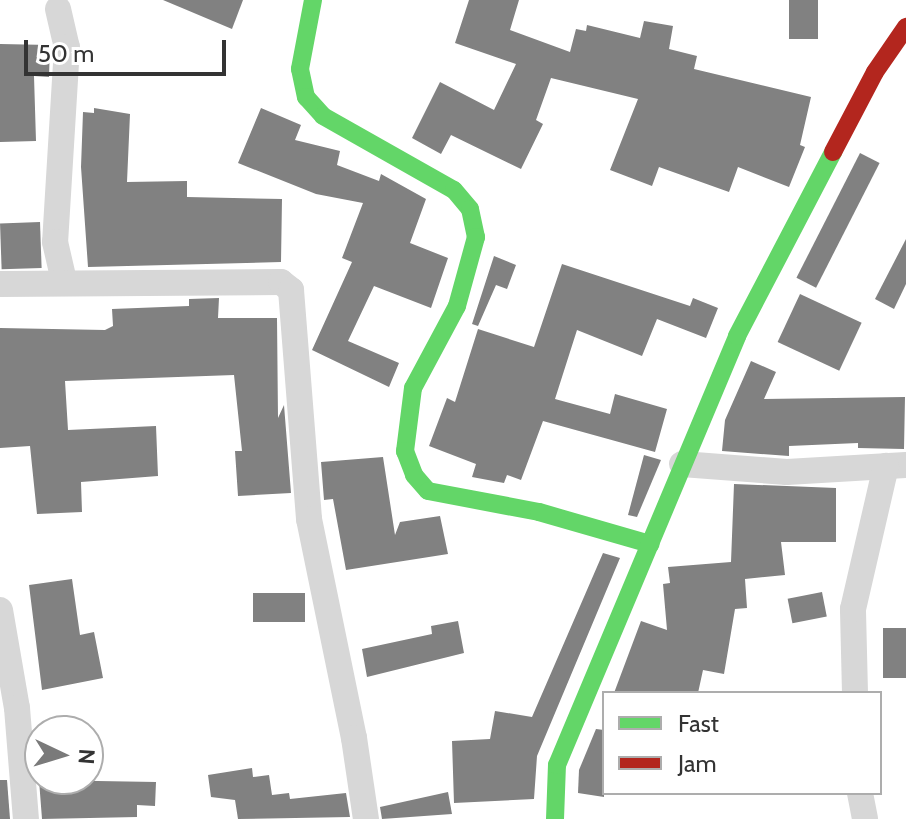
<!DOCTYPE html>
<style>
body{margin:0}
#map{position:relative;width:906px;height:819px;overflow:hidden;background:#fff;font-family:Cabin,sans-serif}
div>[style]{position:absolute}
.building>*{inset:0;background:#818181;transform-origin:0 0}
.street>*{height:26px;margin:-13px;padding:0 13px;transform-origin:13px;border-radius:13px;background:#d7d7d7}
.fast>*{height:18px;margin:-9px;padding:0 9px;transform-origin:9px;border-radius:9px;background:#63d668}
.jam>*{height:18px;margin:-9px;padding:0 9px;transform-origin:9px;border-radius:9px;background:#b3261e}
span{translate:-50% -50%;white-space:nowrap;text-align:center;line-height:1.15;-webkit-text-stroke:8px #fff;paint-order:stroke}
.legend{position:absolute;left:602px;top:691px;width:280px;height:104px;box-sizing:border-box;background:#fff;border:2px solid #adadad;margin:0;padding:10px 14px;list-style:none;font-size:24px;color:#333}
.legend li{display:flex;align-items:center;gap:16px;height:40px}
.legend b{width:40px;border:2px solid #adadad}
.north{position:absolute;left:24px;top:715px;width:80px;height:80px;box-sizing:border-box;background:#fff;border:2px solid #adadad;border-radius:50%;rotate:94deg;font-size:22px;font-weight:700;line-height:32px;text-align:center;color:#333}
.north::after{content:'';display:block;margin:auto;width:28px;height:36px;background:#7a7a7a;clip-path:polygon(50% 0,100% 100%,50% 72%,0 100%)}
.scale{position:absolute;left:24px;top:40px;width:202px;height:36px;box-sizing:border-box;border:4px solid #333;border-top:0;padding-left:10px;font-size:24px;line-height:28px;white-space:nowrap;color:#333;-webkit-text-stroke:6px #fff;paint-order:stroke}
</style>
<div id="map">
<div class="building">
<div style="clip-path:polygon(163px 0,243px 0,232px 29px)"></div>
<div style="clip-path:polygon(469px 0,519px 0,510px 30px,570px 52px,576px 29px,586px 31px,587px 25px,640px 38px,644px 21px,673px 26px,669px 49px,697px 56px,694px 69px,811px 97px,800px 145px,805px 147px,789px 187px,738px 167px,729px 192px,659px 167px,652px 186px,610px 170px,638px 99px,551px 78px,536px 120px,543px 124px,521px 169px,451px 135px,441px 154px,412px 138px,440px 82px,494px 110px,516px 64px,455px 43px)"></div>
<div style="left:789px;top:0;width:29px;height:39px"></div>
<div style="clip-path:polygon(0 44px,50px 45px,49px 77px,34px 76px,36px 141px,0 142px)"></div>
<div style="clip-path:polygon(94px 108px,130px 114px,127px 182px,187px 181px,187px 197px,282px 199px,281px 262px,88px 267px,81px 167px,83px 112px,94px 113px)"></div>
<div style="clip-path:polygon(261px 108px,301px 125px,295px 140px,340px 151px,337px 165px,379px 181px,381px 174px,426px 199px,410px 243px,448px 258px,431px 308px,374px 286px,348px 341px,399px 363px,389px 387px,312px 350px,352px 262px,342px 258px,363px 203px,316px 194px,238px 163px)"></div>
<div style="left:860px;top:153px;width:22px;height:140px;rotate:27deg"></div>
<div style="left:40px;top:222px;width:46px;height:40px;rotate:88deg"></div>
<div style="clip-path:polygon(906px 239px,906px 284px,894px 309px,875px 299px)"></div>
<div style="clip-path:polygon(494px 256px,516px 265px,507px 289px,496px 285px,478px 326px,472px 324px)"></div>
<div style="clip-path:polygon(562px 264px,690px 306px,693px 298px,718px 308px,706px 338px,657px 319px,642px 356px,577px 330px,555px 399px,610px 414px,615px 394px,667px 409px,655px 452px,543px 421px,521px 480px,507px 475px,504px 483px,472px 477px,476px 464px,429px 446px,447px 398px,455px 402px,478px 329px,534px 347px)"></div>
<div style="left:800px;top:294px;width:68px;height:53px;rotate:25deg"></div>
<div style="clip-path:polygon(219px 298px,218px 318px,277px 318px,278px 418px,284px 405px,291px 493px,238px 496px,235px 451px,242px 451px,234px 375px,65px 381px,68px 430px,156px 426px,158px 476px,81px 482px,82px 512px,37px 514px,30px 446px,0 448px,0 328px,105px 330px,113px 326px,112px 309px,189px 306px,189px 299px)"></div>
<div style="clip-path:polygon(751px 361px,776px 372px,764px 399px,905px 397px,904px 449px,858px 448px,858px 443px,789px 446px,789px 456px,722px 451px,725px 420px)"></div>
<div style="clip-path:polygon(644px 455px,661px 460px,637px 517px,628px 515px)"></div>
<div style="clip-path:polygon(383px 457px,395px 535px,400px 522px,440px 516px,448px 554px,346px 570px,333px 499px,324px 500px,321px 462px)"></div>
<div style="clip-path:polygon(734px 484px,836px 488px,836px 542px,781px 542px,785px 575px,745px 579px,747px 608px,735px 609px,724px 674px,703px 670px,698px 693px,614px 693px,641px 621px,667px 630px,663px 584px,670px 583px,668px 567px,731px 562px)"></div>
<div style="clip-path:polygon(603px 553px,620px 558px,537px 756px,534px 799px,454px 803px,452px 741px,490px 739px,495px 711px,532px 717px)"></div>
<div style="clip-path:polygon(72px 579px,80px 635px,94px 632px,103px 678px,42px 690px,29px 585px)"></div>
<div style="left:822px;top:592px;width:25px;height:35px;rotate:79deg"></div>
<div style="left:253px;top:593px;width:52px;height:29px"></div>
<div style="clip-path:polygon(458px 621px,464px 653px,367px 677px,362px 649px,432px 634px,431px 626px)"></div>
<div style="left:883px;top:628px;width:23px;height:50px"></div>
<div style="clip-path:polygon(596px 729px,604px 730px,604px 797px,578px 793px,579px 770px)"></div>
<div style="clip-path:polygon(252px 768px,253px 777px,269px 775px,272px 795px,289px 793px,290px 799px,346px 793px,350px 817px,238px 819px,235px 800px,211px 797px,208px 775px)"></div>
<div style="clip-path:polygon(0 780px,7px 780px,10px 819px,0 819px)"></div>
<div style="clip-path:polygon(39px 780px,156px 782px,155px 806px,137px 805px,137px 817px,42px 819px)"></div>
<div style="clip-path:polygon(448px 792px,452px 814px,382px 819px,380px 807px)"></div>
</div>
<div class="street">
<div style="left:58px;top:9px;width:39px;rotate:77deg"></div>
<div style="left:67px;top:47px;width:195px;rotate:93.5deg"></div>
<div style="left:55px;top:242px;width:39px;rotate:77deg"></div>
<div style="left:0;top:284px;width:281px;rotate:-0.4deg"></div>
<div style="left:281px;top:282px;width:13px;rotate:39deg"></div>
<div style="left:291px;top:290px;width:230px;rotate:85.5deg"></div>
<div style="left:309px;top:519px;width:224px;rotate:78.4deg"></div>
<div style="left:354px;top:738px;width:82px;rotate:81.6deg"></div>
<div style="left:682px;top:464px;width:105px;rotate:4.4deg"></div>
<div style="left:787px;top:472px;width:119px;rotate:-3.4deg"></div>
<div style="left:0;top:610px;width:99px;rotate:80.2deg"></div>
<div style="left:17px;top:708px;width:111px;rotate:85.4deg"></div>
<div style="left:855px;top:693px;width:84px;rotate:-91.4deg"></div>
<div style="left:853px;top:609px;width:147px;rotate:-77deg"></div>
<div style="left:860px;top:793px;width:26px;rotate:79deg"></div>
</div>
<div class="fast">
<div style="left:313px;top:0;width:70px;rotate:100.7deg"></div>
<div style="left:300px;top:69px;width:29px;rotate:78deg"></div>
<div style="left:306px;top:97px;width:25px;rotate:48deg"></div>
<div style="left:323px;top:116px;width:150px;rotate:29.5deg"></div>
<div style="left:454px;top:190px;width:25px;rotate:50deg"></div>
<div style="left:470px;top:209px;width:29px;rotate:78deg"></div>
<div style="left:476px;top:237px;width:72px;rotate:105.4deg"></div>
<div style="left:457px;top:306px;width:93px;rotate:118.2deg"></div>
<div style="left:413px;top:388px;width:64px;rotate:97.2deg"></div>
<div style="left:405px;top:451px;width:26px;rotate:69deg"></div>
<div style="left:414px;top:475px;width:21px;rotate:49deg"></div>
<div style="left:428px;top:491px;width:113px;rotate:10.7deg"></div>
<div style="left:539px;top:512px;width:116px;rotate:16.1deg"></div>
<div style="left:555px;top:819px;width:54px;rotate:-87.9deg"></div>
<div style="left:557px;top:765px;width:465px;rotate:-67.2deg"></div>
<div style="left:737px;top:336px;width:208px;rotate:-62.4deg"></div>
</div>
<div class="jam">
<div style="left:833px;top:152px;width:90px;rotate:-62.3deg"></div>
<div style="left:875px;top:72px;width:55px;rotate:-55.4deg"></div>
</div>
<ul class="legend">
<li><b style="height:10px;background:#63d668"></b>Fast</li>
<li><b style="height:10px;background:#b3261e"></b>Jam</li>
</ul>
<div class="north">N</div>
<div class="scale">50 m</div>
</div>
